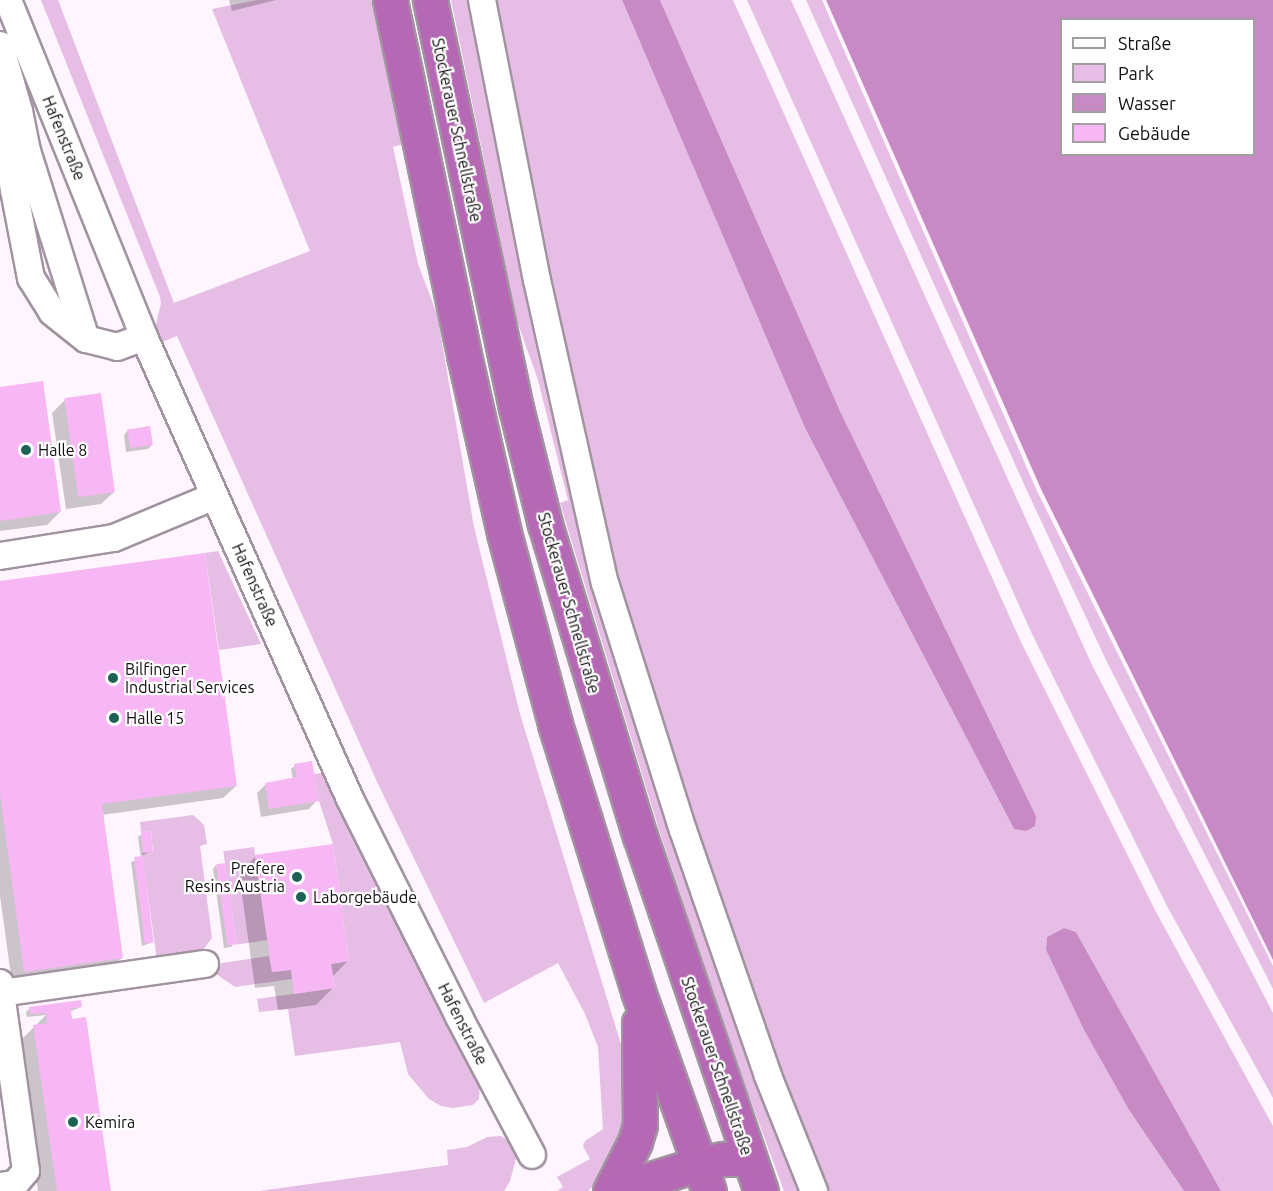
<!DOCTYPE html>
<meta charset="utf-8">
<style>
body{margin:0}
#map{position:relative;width:1273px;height:1191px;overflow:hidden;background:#fff5fe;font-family:Ubuntu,sans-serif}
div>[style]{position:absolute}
.green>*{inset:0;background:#e6bde4;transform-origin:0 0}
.water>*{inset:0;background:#c78ac5}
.shadow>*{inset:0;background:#0003}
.building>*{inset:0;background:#f7b7f4;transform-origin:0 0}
.roads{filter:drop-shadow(2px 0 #a293a1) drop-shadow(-2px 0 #a293a1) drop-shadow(0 2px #a293a1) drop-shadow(0 -2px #a293a1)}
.minor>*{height:26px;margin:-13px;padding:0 13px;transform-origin:13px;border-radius:13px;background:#fff}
.highway>*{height:33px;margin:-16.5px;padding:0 16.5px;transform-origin:16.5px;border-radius:16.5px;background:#b569b4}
.dots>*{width:16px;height:16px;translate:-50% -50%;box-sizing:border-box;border:3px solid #fff;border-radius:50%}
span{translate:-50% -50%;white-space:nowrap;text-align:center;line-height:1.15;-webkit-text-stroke:4.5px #fff;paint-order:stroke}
.street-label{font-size:16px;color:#130e13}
.poi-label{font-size:16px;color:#130e13}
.left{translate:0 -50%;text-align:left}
.right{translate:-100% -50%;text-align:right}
.legend{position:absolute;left:1060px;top:18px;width:195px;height:138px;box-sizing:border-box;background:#fff;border:2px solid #a19fa1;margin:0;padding:8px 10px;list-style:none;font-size:18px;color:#130e13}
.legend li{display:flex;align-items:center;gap:12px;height:30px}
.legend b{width:30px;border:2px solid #a19fa1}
</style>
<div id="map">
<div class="green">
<div style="clip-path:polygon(41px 0,58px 0,174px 303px,310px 251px,212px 9px,257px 0,373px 0,404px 144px,393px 147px,418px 264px,437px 314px,474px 527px,520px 714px,627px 1064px,629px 1120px,597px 1182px,588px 1191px,557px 1191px,563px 1187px,557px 1177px,590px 1159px,583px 1146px,585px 1141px,603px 1129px,598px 1047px,585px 1014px,558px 963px,484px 1003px,378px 784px,177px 336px,162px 342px,155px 329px,161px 303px,160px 297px)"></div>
<div style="clip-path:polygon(451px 0,622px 0,805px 428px,1014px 829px,1036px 816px,840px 411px,660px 0,733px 0,1020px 640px,1156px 912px,1273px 1126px,1273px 1191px,1221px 1191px,1076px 932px,1064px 928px,1047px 937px,1046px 950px,1084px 1030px,1129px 1110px,1184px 1191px,784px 1191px,736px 1061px,659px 830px,560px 503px,568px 500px,538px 380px,517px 321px)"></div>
<div style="clip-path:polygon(747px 0,791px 0,1092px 665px,1273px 1013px,1273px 1098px,1167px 906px,1032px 634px)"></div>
<div style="clip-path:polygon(806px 0,822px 0,1037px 491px,1273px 966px,1273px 989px,1105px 658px,1028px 493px)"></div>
<div style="clip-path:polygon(218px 551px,261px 644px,219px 650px,205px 553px)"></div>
<div style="clip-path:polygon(323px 773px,400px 933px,480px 1084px,479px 1099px,473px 1105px,453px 1108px,441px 1106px,429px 1099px,408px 1074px,400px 1042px,295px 1056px,288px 1009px,259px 1012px,257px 999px,335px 988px,331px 964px,349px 961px,333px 844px,319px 801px,314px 774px)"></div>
<div style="clip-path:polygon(193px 815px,204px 825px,207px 844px,200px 846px,212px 938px,200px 954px,157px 960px,142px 853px,153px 851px,151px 831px,141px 832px,140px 822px)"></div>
<div style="left:254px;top:847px;width:94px;height:31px;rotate:82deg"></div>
<div style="clip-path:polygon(269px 956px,272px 972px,291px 970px,292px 979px,235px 987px,216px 974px,215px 964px)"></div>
<div style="clip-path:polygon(501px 1136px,511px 1143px,516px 1159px,510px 1181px,504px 1191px,259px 1191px,448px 1165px,447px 1150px,467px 1147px,487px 1137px)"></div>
</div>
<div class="water">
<div style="clip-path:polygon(622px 0,660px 0,840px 411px,1036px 816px,1035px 826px,1026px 831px,1014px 829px,805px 428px)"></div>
<div style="clip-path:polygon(evenodd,826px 0,1273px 0,1273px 960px,1041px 489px,826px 0,1062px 20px,1254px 20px,1254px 154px,1062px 154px,1062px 20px)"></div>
<div style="clip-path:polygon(1064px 928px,1076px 932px,1221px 1191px,1184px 1191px,1129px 1110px,1084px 1030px,1046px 950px,1047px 937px)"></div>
</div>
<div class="shadow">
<div style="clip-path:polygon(229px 0,276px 0,232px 11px)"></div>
<div style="clip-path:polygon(0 388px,60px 512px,47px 525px,0 531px)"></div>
<div style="clip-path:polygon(65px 400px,114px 492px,101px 504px,66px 509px,52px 413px)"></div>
<div style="clip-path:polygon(127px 431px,152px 445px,148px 449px,126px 452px,124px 435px)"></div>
<div style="clip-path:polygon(0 582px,236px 786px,223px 798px,102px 815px,122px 958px,109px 970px,12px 983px,0 896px)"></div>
<div style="clip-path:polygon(295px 766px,317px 800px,309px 809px,261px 817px,257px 793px,266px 784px,293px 779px,291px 769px)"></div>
<div style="clip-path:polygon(142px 834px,152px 851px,141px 856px,153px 942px,142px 946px,131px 862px,141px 858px,138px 837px)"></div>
<div style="clip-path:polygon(256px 856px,348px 961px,332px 977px,333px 988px,316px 1005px,278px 1010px,274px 986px,255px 988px,239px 873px)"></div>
<div style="clip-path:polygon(216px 865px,234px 943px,231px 947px,224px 948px,213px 869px)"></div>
<div style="clip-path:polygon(81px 1007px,69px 1012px,109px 1191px,38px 1191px,17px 1044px,46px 1015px,27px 1017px,26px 1012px,30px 1008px)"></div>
</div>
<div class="building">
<div style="clip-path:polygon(43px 381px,61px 512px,0 521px,0 387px)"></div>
<div style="left:101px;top:393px;width:100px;height:37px;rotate:82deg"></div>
<div style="left:150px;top:426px;width:19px;height:23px;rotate:81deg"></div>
<div style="clip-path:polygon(205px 553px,237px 786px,102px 804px,123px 958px,24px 972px,0 793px,0 581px)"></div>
<div style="clip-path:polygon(312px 761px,319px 801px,269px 809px,265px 783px,297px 777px,294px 764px)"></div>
<div style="left:151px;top:831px;width:21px;height:10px;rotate:85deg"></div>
<div style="clip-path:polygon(333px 844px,349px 961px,331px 964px,335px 988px,294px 994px,291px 970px,272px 972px,255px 855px)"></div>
<div style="left:143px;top:856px;width:87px;height:9px;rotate:83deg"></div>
<div style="left:225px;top:863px;width:82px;height:9px;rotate:82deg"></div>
<div style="clip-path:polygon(81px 1000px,82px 1007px,71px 1009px,72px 1019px,86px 1017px,111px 1191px,57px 1191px,33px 1025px,47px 1023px,46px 1013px,30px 1014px,29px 1007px)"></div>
</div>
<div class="roads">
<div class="minor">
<div style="left:8px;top:0;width:363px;rotate:68deg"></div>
<div style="left:144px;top:337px;width:506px;rotate:65.97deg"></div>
<div style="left:350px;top:799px;width:244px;rotate:63.4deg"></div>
<div style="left:459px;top:1017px;width:156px;rotate:62.1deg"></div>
<div style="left:482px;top:0;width:285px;rotate:78.9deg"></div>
<div style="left:537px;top:280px;width:311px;rotate:77.4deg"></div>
<div style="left:605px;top:583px;width:259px;rotate:72.5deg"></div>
<div style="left:683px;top:830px;width:260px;rotate:70.9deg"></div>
<div style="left:768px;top:1076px;width:124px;rotate:68.2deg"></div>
<div style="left:0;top:45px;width:69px;rotate:73.9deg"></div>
<div style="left:19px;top:111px;width:41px;rotate:78.7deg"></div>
<div style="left:27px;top:151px;width:197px;rotate:72.6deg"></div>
<div style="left:86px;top:339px;width:32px;rotate:14deg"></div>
<div style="left:117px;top:347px;width:29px;rotate:-20deg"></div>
<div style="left:0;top:101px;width:90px;rotate:81.1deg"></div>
<div style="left:14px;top:190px;width:90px;rotate:79.1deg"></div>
<div style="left:31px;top:278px;width:40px;rotate:58deg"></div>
<div style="left:52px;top:312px;width:43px;rotate:38.5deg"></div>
<div style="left:0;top:556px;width:115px;rotate:-9deg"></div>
<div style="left:114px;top:538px;width:109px;rotate:-22.6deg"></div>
<div style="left:0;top:983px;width:10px;rotate:84deg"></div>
<div style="left:1px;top:993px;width:206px;rotate:-8.1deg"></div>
<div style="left:0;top:1186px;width:15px;rotate:-8deg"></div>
<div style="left:15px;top:1184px;width:17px;rotate:-50deg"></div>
<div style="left:26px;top:1171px;width:180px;rotate:-98deg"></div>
</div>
<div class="highway">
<div style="left:390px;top:0;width:363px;rotate:78.2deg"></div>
<div style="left:464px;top:355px;width:182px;rotate:77.3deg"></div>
<div style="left:504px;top:533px;width:198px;rotate:75deg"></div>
<div style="left:555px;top:724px;width:280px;rotate:72.7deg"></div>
<div style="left:638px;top:991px;width:212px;rotate:70.5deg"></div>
<div style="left:430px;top:0;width:417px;rotate:78.1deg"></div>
<div style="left:516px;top:408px;width:120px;rotate:76deg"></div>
<div style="left:545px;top:524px;width:326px;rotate:73.1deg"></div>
<div style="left:640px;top:836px;width:375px;rotate:71.2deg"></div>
<div style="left:610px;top:1191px;width:55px;rotate:-63deg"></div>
<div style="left:635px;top:1142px;width:18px;rotate:-74deg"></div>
<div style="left:640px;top:1125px;width:102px;rotate:-90.6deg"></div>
<div style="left:613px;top:1191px;width:90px;rotate:-17.4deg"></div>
<div style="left:699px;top:1164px;width:25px;rotate:-12deg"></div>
<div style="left:723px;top:1159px;width:26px"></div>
</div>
</div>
<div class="dots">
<div style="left:26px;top:450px;background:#1c6255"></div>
<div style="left:113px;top:678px;background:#1c6255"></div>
<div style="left:114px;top:718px;background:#1c6255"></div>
<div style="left:297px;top:877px;background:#1c6255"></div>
<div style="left:301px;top:897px;background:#1c6255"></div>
<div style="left:73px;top:1122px;background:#1c6255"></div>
</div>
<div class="street-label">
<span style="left:457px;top:130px;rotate:78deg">Stockerauer Schnellstraße</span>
<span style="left:64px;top:138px;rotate:68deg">Hafenstraße</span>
<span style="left:255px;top:585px;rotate:66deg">Hafenstraße</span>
<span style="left:569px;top:603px;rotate:74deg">Stockerauer Schnellstraße</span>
<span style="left:463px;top:1024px;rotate:63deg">Hafenstraße</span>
<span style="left:717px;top:1066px;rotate:71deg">Stockerauer Schnellstraße</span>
</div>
<div class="poi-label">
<span class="left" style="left:38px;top:450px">Halle 8</span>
<span class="left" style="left:125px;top:678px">Bilfinger<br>Industrial Services</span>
<span class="left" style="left:126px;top:718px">Halle 15</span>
<span class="right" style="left:285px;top:877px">Prefere<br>Resins Austria</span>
<span class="left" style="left:313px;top:897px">Laborgebäude</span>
<span class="left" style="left:85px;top:1122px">Kemira</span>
</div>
<ul class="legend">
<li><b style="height:8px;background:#fff"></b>Straße</li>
<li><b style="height:16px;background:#e6bde4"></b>Park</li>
<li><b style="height:16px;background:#c78ac5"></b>Wasser</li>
<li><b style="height:16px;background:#f7b7f4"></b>Gebäude</li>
</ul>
</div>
